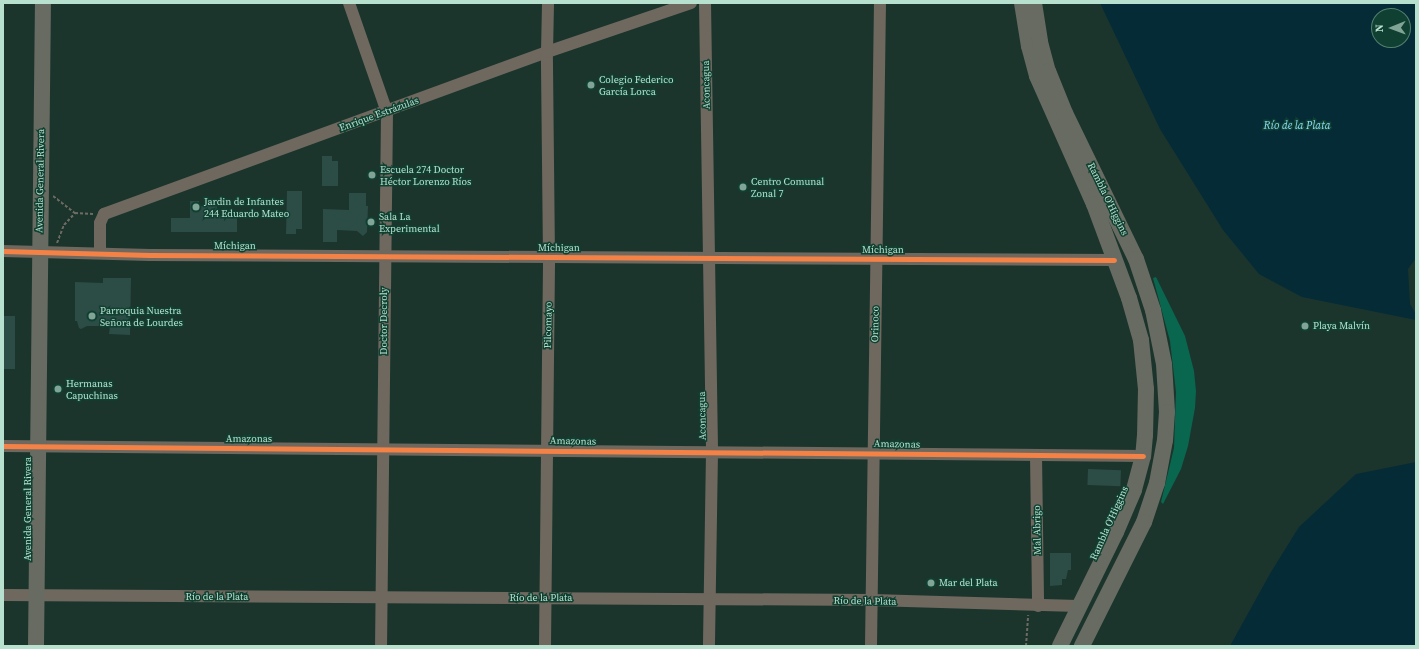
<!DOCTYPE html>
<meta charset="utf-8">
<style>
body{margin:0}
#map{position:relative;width:1419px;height:649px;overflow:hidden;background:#1b352d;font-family:"Source Serif 4",serif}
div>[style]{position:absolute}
.green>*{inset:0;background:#09674f}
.water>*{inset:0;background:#052b37}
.building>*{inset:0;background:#2c4c46;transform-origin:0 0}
.path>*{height:2px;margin-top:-1px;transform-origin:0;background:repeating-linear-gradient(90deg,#6d6b63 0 3px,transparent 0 5px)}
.minor>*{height:12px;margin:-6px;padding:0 6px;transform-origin:6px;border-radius:6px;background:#6f685f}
.major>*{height:16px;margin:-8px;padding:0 8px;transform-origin:8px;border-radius:8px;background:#686b62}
.cycleway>*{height:5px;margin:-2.5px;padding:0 2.5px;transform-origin:2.5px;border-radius:2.5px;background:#f48246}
.dots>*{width:11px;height:11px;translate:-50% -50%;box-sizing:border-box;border:2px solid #104031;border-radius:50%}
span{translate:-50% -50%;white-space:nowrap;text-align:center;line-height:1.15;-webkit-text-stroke:3px #104031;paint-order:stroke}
.poi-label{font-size:10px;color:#b7e0cf}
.left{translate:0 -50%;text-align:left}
.street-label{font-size:10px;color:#b7e0cf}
.water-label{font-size:11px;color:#8ad9fd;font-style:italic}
.frame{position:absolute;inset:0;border:4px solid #b7e0cf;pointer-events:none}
.north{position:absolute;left:1371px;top:8px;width:40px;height:40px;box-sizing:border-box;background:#104031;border:1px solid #538070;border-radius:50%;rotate:269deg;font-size:11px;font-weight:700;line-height:16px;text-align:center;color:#b7e0cf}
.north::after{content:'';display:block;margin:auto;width:14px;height:18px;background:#80a496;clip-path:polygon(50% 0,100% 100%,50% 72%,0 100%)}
</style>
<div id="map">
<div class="green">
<div style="clip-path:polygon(1156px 277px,1185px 336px,1194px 371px,1196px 391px,1195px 408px,1188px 446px,1181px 469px,1163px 504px,1161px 502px,1174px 448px,1176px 392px,1170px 341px,1153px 278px)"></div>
</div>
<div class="water">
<div style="clip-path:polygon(evenodd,1100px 3px,1416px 3px,1416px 258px,1408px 269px,1410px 304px,1416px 314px,1416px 320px,1302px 297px,1259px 274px,1223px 230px,1160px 129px,1100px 3px,1379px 16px,1403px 16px,1403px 40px,1379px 40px,1379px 16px)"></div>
<div style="clip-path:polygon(1416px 462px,1416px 646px,1230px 646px,1271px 572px,1299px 527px,1356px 474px)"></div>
</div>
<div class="building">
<div style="clip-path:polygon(322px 156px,332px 156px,332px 161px,338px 161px,338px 186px,322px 186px)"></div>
<div style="clip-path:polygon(287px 191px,302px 191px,302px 229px,296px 229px,296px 234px,286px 234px)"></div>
<div style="clip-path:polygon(349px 193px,366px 193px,366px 206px,368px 206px,367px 232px,363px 236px,357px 231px,337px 230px,337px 242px,323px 242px,323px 209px,349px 210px)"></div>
<div style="clip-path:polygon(190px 201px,199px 201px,199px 206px,217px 206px,217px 216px,237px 216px,237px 232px,171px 232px,171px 218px,190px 218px)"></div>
<div style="clip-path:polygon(103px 278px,131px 278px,130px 335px,109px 334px,110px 326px,87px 326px,81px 329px,79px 328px,77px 321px,75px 321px,75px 282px,103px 283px)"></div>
<div style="left:3px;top:316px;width:12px;height:53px"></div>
<div style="left:1088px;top:469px;width:33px;height:16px;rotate:2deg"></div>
<div style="clip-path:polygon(1050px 553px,1071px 553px,1071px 570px,1068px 570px,1066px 579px,1062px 579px,1062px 585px,1050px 586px)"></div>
</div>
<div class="path">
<div style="left:53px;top:196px;width:28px;rotate:38deg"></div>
<div style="left:75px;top:213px;width:18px;rotate:3deg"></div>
<div style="left:57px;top:243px;width:19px;rotate:-69deg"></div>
<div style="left:64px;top:225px;width:16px;rotate:-47deg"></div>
<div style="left:1026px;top:646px;width:31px;rotate:-86deg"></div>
</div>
<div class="minor">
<div style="left:349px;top:3px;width:115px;rotate:70.8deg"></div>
<div style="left:387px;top:112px;width:534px;rotate:90.64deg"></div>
<div style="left:705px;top:3px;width:449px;rotate:89.1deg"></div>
<div style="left:712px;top:452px;width:194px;rotate:90.9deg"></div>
<div style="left:3px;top:251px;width:147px;rotate:1.6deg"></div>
<div style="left:150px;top:255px;width:964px;rotate:0.3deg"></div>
<div style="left:100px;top:253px;width:30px;rotate:-90deg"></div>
<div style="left:100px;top:223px;width:10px;rotate:-66deg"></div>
<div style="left:104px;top:214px;width:472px;rotate:-20.1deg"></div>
<div style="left:547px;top:52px;width:152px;rotate:-18.8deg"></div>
<div style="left:3px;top:446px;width:1140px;rotate:0.5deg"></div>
<div style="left:1036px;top:455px;width:151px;rotate:89.2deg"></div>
<div style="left:3px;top:595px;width:869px;rotate:0.33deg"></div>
<div style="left:872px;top:600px;width:206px;rotate:1.7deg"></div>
<div style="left:545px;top:646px;width:389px;rotate:-89.4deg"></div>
<div style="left:549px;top:257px;width:205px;rotate:-90.6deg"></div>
<div style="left:547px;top:52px;width:49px;rotate:-88.8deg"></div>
<div style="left:871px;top:646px;width:643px;rotate:-89.2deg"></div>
</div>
<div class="major">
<div style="left:1022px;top:3px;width:44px;rotate:80.8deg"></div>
<div style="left:1029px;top:46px;width:31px;rotate:75deg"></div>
<div style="left:1037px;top:76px;width:140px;rotate:66deg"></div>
<div style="left:1094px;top:204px;width:100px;rotate:69.6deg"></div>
<div style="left:1129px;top:298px;width:44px;rotate:74.1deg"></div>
<div style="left:1141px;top:340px;width:49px;rotate:84.2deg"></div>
<div style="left:1146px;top:389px;width:46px;rotate:91.2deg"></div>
<div style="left:1145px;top:435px;width:21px;rotate:95deg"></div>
<div style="left:1143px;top:456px;width:35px;rotate:105deg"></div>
<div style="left:1134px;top:490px;width:46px;rotate:113.2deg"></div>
<div style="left:1116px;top:532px;width:127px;rotate:116.2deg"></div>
<div style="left:1034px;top:3px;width:39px;rotate:81deg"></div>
<div style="left:1040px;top:42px;width:30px;rotate:75deg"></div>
<div style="left:1048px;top:71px;width:45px;rotate:68deg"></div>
<div style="left:1065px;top:113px;width:162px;rotate:64.1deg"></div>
<div style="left:1136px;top:259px;width:54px;rotate:71.6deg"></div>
<div style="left:1153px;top:310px;width:55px;rotate:78.5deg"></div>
<div style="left:1164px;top:364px;width:48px;rotate:86.4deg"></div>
<div style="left:1167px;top:412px;width:28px;rotate:94deg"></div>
<div style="left:1165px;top:440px;width:44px;rotate:100.5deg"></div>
<div style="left:1157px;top:483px;width:41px;rotate:108.4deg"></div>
<div style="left:1144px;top:522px;width:139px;rotate:116.6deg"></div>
<div style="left:36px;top:646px;width:643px;rotate:-89.38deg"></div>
</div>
<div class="cycleway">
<div style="left:3px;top:251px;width:147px;rotate:1.6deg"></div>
<div style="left:150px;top:255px;width:964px;rotate:0.3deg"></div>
<div style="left:3px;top:446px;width:1140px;rotate:0.5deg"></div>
</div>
<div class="dots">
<div style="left:591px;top:85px;background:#80a496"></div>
<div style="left:372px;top:175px;background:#80a496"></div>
<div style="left:743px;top:187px;background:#80a496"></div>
<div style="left:196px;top:207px;background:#80a496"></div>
<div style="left:371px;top:222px;background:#80a496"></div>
<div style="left:92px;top:316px;background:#80a496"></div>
<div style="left:1305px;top:326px;background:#80a496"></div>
<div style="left:58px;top:389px;background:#80a496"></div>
<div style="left:931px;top:583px;background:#80a496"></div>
</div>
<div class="poi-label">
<span class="left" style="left:599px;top:85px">Colegio Federico<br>García Lorca</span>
<span class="left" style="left:380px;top:175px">Escuela 274 Doctor<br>Héctor Lorenzo Ríos</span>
<span class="left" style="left:751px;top:187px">Centro Comunal<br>Zonal 7</span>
<span class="left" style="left:204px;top:207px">Jardin de Infantes<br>244 Eduardo Mateo</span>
<span class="left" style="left:379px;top:222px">Sala La<br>Experimental</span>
<span class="left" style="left:100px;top:316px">Parroquia Nuestra<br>Señora de Lourdes</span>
<span class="left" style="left:1313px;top:326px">Playa Malvín</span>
<span class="left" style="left:66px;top:389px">Hermanas<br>Capuchinas</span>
<span class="left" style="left:939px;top:583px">Mar del Plata</span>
</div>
<div class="street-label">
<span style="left:706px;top:85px;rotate:-91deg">Aconcagua</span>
<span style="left:379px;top:114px;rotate:-20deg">Enrique Estrázulas</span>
<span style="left:40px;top:181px;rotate:-89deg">Avenida General Rivera</span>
<span style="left:1108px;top:199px;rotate:64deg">Rambla O'Higgins</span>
<span style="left:235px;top:246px">Míchigan</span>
<span style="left:559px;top:248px">Míchigan</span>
<span style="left:883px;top:250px">Míchigan</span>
<span style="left:384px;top:321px;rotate:-90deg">Doctor Decroly</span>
<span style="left:875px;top:324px;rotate:-89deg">Orinoco</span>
<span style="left:548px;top:325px;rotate:-89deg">Pilcomayo</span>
<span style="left:702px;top:416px;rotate:-91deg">Aconcagua</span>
<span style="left:249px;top:439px">Amazonas</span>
<span style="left:573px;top:441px;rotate:1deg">Amazonas</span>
<span style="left:897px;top:444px;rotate:1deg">Amazonas</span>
<span style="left:28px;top:509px;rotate:-90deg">Avenida General Rivera</span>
<span style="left:1109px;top:523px;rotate:-66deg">Rambla O'Higgins</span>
<span style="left:1037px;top:530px;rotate:-91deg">Mal Abrigo</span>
<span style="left:217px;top:597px">Río de la Plata</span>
<span style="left:541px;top:598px">Río de la Plata</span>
<span style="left:865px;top:601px;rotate:1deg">Río de la Plata</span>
</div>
<div class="water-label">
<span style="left:1297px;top:126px">Río de la Plata</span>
</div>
<div class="frame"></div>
<div class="north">N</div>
</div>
